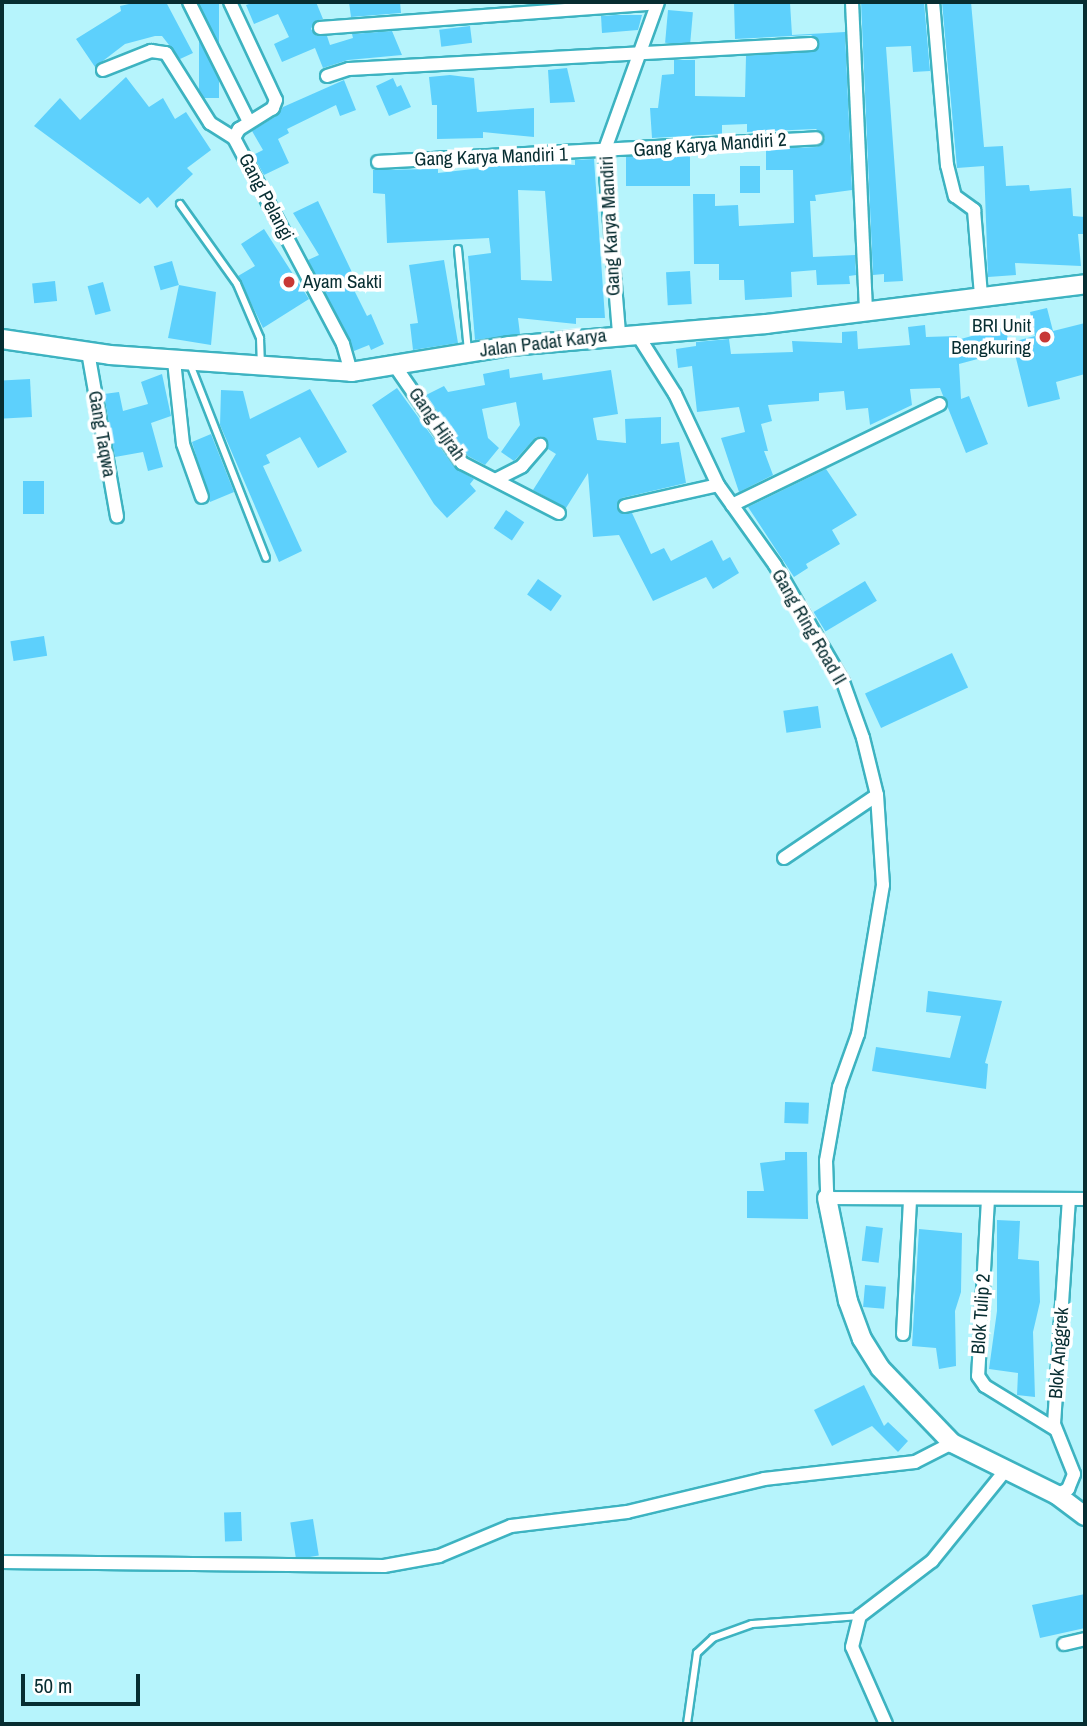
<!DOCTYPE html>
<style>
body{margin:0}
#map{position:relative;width:1087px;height:1726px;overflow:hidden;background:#b6f4fc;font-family:"Archivo Narrow",sans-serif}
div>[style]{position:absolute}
.building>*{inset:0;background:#5dd0fc;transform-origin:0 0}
.roads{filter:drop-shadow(2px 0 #3db3c1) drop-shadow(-2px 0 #3db3c1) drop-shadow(0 2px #3db3c1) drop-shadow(0 -2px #3db3c1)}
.lane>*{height:6px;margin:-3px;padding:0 3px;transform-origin:3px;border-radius:3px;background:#fff}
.street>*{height:12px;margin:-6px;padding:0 6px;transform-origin:6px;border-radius:6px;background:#fff}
.secondary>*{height:18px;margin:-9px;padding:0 9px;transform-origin:9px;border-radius:9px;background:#fff}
.dots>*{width:19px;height:19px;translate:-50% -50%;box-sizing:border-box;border:4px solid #fff;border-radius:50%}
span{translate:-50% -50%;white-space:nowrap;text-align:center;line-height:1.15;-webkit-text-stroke:7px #fff;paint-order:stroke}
.street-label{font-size:19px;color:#072d31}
.poi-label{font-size:19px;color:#072d31}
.left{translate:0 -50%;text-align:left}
.right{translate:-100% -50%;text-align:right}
.frame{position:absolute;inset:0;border:4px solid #072d31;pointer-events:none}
.scale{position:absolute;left:21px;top:1674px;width:119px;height:32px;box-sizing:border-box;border:4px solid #072d31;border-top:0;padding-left:9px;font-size:21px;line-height:24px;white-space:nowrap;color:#072d31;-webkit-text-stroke:5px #fff;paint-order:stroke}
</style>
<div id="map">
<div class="building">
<div style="clip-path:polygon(138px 2px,166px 2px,193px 53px,180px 59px,162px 36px,155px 36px,125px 44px,95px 67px,76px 39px,121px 11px,120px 6px)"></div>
<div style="left:199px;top:2px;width:20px;height:96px"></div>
<div style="clip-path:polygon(255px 2px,316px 2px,323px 19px,315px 21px,311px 29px,317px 36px,327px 36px,330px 45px,353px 38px,352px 34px,392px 31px,402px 55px,348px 60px,323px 68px,315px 48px,282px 62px,274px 44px,289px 37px,278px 14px,254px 24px,246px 5px)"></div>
<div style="clip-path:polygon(349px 2px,400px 2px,401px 13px,351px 17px)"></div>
<div style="clip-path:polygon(734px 2px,790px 3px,792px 35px,845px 32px,852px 190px,815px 195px,816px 201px,810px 201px,813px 257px,855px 255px,856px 275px,849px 276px,850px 284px,817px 285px,816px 270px,791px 272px,792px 297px,745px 300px,744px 280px,719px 280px,719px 264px,694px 264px,693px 194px,715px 194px,715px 206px,738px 205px,739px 226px,794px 223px,793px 170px,766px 170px,766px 149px,817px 147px,825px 138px,816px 129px,747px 132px,747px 124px,722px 125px,722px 134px,652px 138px,650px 108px,658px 108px,662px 75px,674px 74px,674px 60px,695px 60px,695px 96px,745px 97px,746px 56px,818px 49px,819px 40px,811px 35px,735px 39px)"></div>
<div style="clip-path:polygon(861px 2px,924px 2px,930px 71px,913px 72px,911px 46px,886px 47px,903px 281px,884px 282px,884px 274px,873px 275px)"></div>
<div style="clip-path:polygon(942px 2px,971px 2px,984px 147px,1003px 146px,1006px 186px,1029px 185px,1030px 191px,1071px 188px,1073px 216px,1085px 217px,1085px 234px,1078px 234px,1081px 266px,1015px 263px,1016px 275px,988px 277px,984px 166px,957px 168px)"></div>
<div style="left:668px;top:10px;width:25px;height:33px;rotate:5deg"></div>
<div style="clip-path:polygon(616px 15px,642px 15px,638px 30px,602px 33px,601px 16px)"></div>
<div style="left:470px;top:26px;width:17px;height:31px;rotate:83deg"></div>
<div style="clip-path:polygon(567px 68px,575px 102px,550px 103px,548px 70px)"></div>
<div style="clip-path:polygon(450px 75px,474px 78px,477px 112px,534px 108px,534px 137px,483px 132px,483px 138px,437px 139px,437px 105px,432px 105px,429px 77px)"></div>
<div style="clip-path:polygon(126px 77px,149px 107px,163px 98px,175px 119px,186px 112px,211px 150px,187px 168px,193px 174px,157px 208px,148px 197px,140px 204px,34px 126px,60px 98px,80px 120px)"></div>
<div style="clip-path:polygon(393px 78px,397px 87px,401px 85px,411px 107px,389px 116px,376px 86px)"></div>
<div style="clip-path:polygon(344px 80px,356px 110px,340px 116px,336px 105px,287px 129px,289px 133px,278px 139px,289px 163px,264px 175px,253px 155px,263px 150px,252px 131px,278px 115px,283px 107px)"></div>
<div style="left:690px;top:154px;width:32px;height:64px;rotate:90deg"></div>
<div style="clip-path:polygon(evenodd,594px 159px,605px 318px,576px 318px,576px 324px,518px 318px,520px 334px,475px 340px,468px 256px,491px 253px,489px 238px,387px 243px,385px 194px,373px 193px,373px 170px,438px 169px,438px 173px,525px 163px,575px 165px,575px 160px,594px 159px,518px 190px,545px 191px,552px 281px,521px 280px,518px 190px)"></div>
<div style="left:740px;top:166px;width:20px;height:27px"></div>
<div style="clip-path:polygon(318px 201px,359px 287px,354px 290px,367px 316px,371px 314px,384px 344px,371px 350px,369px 345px,354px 351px,308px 260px,319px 255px,293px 213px)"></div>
<div style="clip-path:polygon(264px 229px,309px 299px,263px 328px,238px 276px,255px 266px,241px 244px)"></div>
<div style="clip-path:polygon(444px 260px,458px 343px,413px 350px,410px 324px,418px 323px,409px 265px)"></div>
<div style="left:172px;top:261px;width:25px;height:19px;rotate:74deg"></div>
<div style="left:690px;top:271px;width:33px;height:24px;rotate:87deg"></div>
<div style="left:55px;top:281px;width:20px;height:23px;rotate:84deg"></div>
<div style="left:103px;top:282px;width:30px;height:16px;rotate:75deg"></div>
<div style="clip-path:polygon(179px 285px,216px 292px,211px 345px,168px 338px)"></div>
<div style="clip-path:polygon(1047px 308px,1053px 331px,1085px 323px,1085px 374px,1056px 382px,1060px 399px,1028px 407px,1012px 342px,1035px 336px,1030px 312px)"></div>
<div style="clip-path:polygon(925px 325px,926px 337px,957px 336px,957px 340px,1005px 327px,1011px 350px,959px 364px,961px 399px,969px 396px,988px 444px,966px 453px,940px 388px,910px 389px,912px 405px,870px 425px,868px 408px,846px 410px,844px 391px,819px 393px,819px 401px,768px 405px,772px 421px,761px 424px,768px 451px,764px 451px,773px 475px,739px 492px,721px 438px,745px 432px,739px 407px,697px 412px,692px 366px,678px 368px,676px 349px,696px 346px,696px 342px,729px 339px,731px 354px,793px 352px,792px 341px,842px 343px,842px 332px,857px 331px,858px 349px,910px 345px,908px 327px)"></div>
<div style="clip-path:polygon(509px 369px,510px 378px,542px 373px,543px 380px,611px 370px,618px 414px,593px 418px,597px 440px,626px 443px,625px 419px,661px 417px,661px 444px,679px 442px,686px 483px,622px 498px,617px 504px,618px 511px,632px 513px,651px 554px,664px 548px,671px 561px,712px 540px,723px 561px,730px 557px,739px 573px,713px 589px,706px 577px,653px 601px,619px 535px,593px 537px,588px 473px,566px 508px,533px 490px,556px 454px,548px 449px,546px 439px,536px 437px,514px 461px,501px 452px,520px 425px,516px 402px,482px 409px,488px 438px,499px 448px,485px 465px,468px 456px,426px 395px,444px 386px,448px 392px,485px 385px,483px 374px)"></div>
<div style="clip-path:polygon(162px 374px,171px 416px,151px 423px,163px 467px,148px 471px,143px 452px,115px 457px,104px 394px,119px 392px,123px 411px,148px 404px,141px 382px)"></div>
<div style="left:30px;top:379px;width:38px;height:28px;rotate:87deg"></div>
<div style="clip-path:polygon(397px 388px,455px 468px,474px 479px,470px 484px,476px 491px,447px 518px,434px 504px,372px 405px)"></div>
<div style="clip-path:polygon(310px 389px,347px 452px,318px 468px,300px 437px,266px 455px,270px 463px,263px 466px,302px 551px,279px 562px,220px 425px,221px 390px,243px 391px,250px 419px)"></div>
<div style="clip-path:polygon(211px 434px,234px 492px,210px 502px,192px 442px)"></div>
<div style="clip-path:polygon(826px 469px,857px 515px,832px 530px,840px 544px,806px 564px,808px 568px,794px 577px,748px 507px)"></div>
<div style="left:23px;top:481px;width:21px;height:33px"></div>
<div style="left:506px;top:510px;width:22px;height:22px;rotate:34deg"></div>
<div style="left:538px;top:579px;width:29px;height:19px;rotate:35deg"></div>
<div style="left:865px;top:581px;width:23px;height:60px;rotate:59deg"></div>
<div style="left:44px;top:636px;width:20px;height:34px;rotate:81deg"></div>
<div style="left:952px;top:653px;width:38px;height:96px;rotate:65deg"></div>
<div style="left:818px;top:706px;width:22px;height:35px;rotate:82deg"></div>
<div style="clip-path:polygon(928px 991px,1002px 1001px,985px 1063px,988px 1064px,986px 1089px,872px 1071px,876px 1047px,950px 1058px,961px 1016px,926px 1012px)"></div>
<div style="left:785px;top:1102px;width:24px;height:21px;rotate:2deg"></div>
<div style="clip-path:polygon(785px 1152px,807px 1152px,808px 1219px,747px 1218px,747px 1191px,764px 1191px,760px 1163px,785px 1160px)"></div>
<div style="clip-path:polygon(997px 1220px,1020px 1221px,1018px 1259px,1039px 1261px,1040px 1302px,1033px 1332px,1035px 1397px,1017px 1395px,1018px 1373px,989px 1369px,997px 1311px)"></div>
<div style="left:866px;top:1226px;width:17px;height:35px;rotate:7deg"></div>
<div style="clip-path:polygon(919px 1229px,962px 1233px,961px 1292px,955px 1311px,956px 1366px,939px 1369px,936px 1348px,912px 1346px)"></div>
<div style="left:865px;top:1285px;width:21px;height:22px;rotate:5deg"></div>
<div style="clip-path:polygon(864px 1385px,884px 1426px,888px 1422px,908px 1441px,898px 1452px,872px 1426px,832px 1446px,814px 1410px)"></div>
<div style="left:241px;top:1512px;width:29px;height:17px;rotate:88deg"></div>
<div style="left:313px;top:1519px;width:37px;height:23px;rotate:81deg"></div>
<div style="clip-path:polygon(1085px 1594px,1085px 1628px,1040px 1638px,1032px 1605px)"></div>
</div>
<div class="roads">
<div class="lane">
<div style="left:180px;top:204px;width:98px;rotate:54.5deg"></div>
<div style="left:237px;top:284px;width:59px;rotate:66.9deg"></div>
<div style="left:260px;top:338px;width:24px;rotate:88deg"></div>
<div style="left:458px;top:249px;width:102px;rotate:84.4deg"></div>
<div style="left:190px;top:364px;width:208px;rotate:68.6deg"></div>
<div style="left:687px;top:1724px;width:72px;rotate:-82deg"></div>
<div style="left:697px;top:1653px;width:22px;rotate:-43deg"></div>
<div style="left:713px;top:1638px;width:41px;rotate:-19.7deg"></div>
<div style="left:752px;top:1624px;width:108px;rotate:-4.2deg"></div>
</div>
<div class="street">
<div style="left:189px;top:2px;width:134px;rotate:63.4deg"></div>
<div style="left:230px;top:2px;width:108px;rotate:64.9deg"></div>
<div style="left:276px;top:100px;width:9px;rotate:111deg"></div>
<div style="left:273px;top:108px;width:40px;rotate:148deg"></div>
<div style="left:239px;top:129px;width:10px;rotate:119deg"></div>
<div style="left:234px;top:138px;width:233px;rotate:62.1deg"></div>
<div style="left:343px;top:344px;width:29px;rotate:74deg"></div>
<div style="left:852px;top:2px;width:310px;rotate:87.4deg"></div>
<div style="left:933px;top:2px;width:164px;rotate:85.1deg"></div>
<div style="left:947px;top:165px;width:32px;rotate:76deg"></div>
<div style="left:955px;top:196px;width:24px;rotate:36deg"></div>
<div style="left:974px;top:210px;width:85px;rotate:85.3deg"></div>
<div style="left:320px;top:28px;width:338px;rotate:-4.2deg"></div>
<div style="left:103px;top:70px;width:52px;rotate:-21.6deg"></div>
<div style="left:151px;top:51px;width:15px;rotate:8deg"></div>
<div style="left:166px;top:53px;width:83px;rotate:57.8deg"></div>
<div style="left:210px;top:123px;width:28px;rotate:32deg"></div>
<div style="left:327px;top:76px;width:23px;rotate:-18deg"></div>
<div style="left:349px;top:69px;width:463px;rotate:-3.1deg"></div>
<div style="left:378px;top:162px;width:439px;rotate:-3.1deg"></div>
<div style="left:619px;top:333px;width:182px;rotate:-94.7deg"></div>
<div style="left:604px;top:152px;width:159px;rotate:-70.2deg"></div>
<div style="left:637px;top:334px;width:71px;rotate:57.7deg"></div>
<div style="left:675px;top:394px;width:101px;rotate:64.7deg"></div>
<div style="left:718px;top:485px;width:98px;rotate:54.5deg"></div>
<div style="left:775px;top:565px;width:135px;rotate:59.8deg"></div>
<div style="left:843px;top:682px;width:59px;rotate:70.3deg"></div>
<div style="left:863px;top:738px;width:59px;rotate:76.2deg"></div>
<div style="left:877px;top:795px;width:90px;rotate:86.2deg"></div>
<div style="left:883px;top:885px;width:151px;rotate:99.5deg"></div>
<div style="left:858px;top:1034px;width:56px;rotate:109.7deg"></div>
<div style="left:839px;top:1087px;width:75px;rotate:100deg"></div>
<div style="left:826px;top:1161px;width:37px;rotate:88deg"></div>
<div style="left:827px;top:1198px;width:258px;rotate:0.2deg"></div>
<div style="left:88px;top:352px;width:167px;rotate:80deg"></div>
<div style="left:174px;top:361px;width:83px;rotate:83.8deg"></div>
<div style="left:183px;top:444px;width:56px;rotate:70.3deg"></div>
<div style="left:395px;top:366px;width:118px;rotate:55.4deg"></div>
<div style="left:462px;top:463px;width:109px;rotate:27.3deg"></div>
<div style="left:497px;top:479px;width:28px;rotate:-27deg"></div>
<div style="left:522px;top:466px;width:28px;rotate:-49deg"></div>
<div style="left:732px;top:505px;width:231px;rotate:-25.9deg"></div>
<div style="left:625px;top:506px;width:95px;rotate:-12.7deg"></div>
<div style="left:784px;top:858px;width:112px;rotate:-34.1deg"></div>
<div style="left:988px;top:1199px;width:177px;rotate:93.2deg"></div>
<div style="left:978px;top:1376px;width:12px;rotate:55deg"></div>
<div style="left:985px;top:1386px;width:82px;rotate:31.6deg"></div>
<div style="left:903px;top:1334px;width:134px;rotate:-87deg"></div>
<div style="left:1057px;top:1495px;width:13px;rotate:-29deg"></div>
<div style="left:1068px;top:1489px;width:16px;rotate:-68deg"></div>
<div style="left:1074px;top:1474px;width:54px;rotate:-111.8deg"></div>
<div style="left:1054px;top:1424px;width:225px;rotate:-86.2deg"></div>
<div style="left:2px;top:1562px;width:382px;rotate:0.6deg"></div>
<div style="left:384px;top:1566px;width:56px;rotate:-10.3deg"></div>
<div style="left:439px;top:1556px;width:78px;rotate:-22.6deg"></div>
<div style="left:511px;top:1526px;width:117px;rotate:-6.9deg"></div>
<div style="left:627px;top:1512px;width:141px;rotate:-13.5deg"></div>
<div style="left:764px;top:1479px;width:152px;rotate:-6.4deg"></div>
<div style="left:915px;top:1462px;width:42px;rotate:-27.2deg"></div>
<div style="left:1064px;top:1644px;width:22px;rotate:-13deg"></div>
<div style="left:886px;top:1724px;width:84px;rotate:-113.8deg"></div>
<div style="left:852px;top:1647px;width:32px;rotate:-76deg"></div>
<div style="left:860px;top:1616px;width:91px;rotate:-37.4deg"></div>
<div style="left:932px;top:1561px;width:116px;rotate:-51deg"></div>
</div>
<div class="secondary">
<div style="left:2px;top:339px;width:109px;rotate:8.4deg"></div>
<div style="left:110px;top:355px;width:242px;rotate:4deg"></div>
<div style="left:351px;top:372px;width:161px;rotate:-9.3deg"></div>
<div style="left:510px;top:346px;width:257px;rotate:-4.9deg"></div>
<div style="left:766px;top:324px;width:321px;rotate:-7.1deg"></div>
<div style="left:827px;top:1198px;width:105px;rotate:78.5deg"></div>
<div style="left:848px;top:1301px;width:40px;rotate:69.8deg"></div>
<div style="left:862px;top:1339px;width:34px;rotate:58deg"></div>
<div style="left:880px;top:1368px;width:104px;rotate:46.2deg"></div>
<div style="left:952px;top:1443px;width:117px;rotate:26.3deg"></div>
<div style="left:1057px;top:1495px;width:35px;rotate:37deg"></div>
</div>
</div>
<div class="dots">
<div style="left:289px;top:282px;background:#c73836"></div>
<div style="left:1045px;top:337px;background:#c73836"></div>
</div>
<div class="street-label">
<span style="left:710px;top:145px;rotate:-4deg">Gang Karya Mandiri 2</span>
<span style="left:491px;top:157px;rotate:-2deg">Gang Karya Mandiri 1</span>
<span style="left:266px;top:197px;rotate:62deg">Gang Pelangi</span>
<span style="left:610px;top:226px;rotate:-93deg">Gang Karya Mandiri</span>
<span style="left:543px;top:343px;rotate:-7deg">Jalan Padat Karya</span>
<span style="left:437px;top:424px;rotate:55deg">Gang Hijrah</span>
<span style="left:102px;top:434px;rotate:80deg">Gang Taqwa</span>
<span style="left:809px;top:627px;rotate:60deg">Gang Ring Road II</span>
<span style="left:981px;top:1314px;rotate:-86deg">Blok Tulip 2</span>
<span style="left:1059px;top:1353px;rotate:-86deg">Blok Anggrek</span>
</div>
<div class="poi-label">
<span class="left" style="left:303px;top:282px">Ayam Sakti</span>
<span class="right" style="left:1031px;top:337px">BRI Unit<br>Bengkuring</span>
</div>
<div class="frame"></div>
<div class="scale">50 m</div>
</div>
